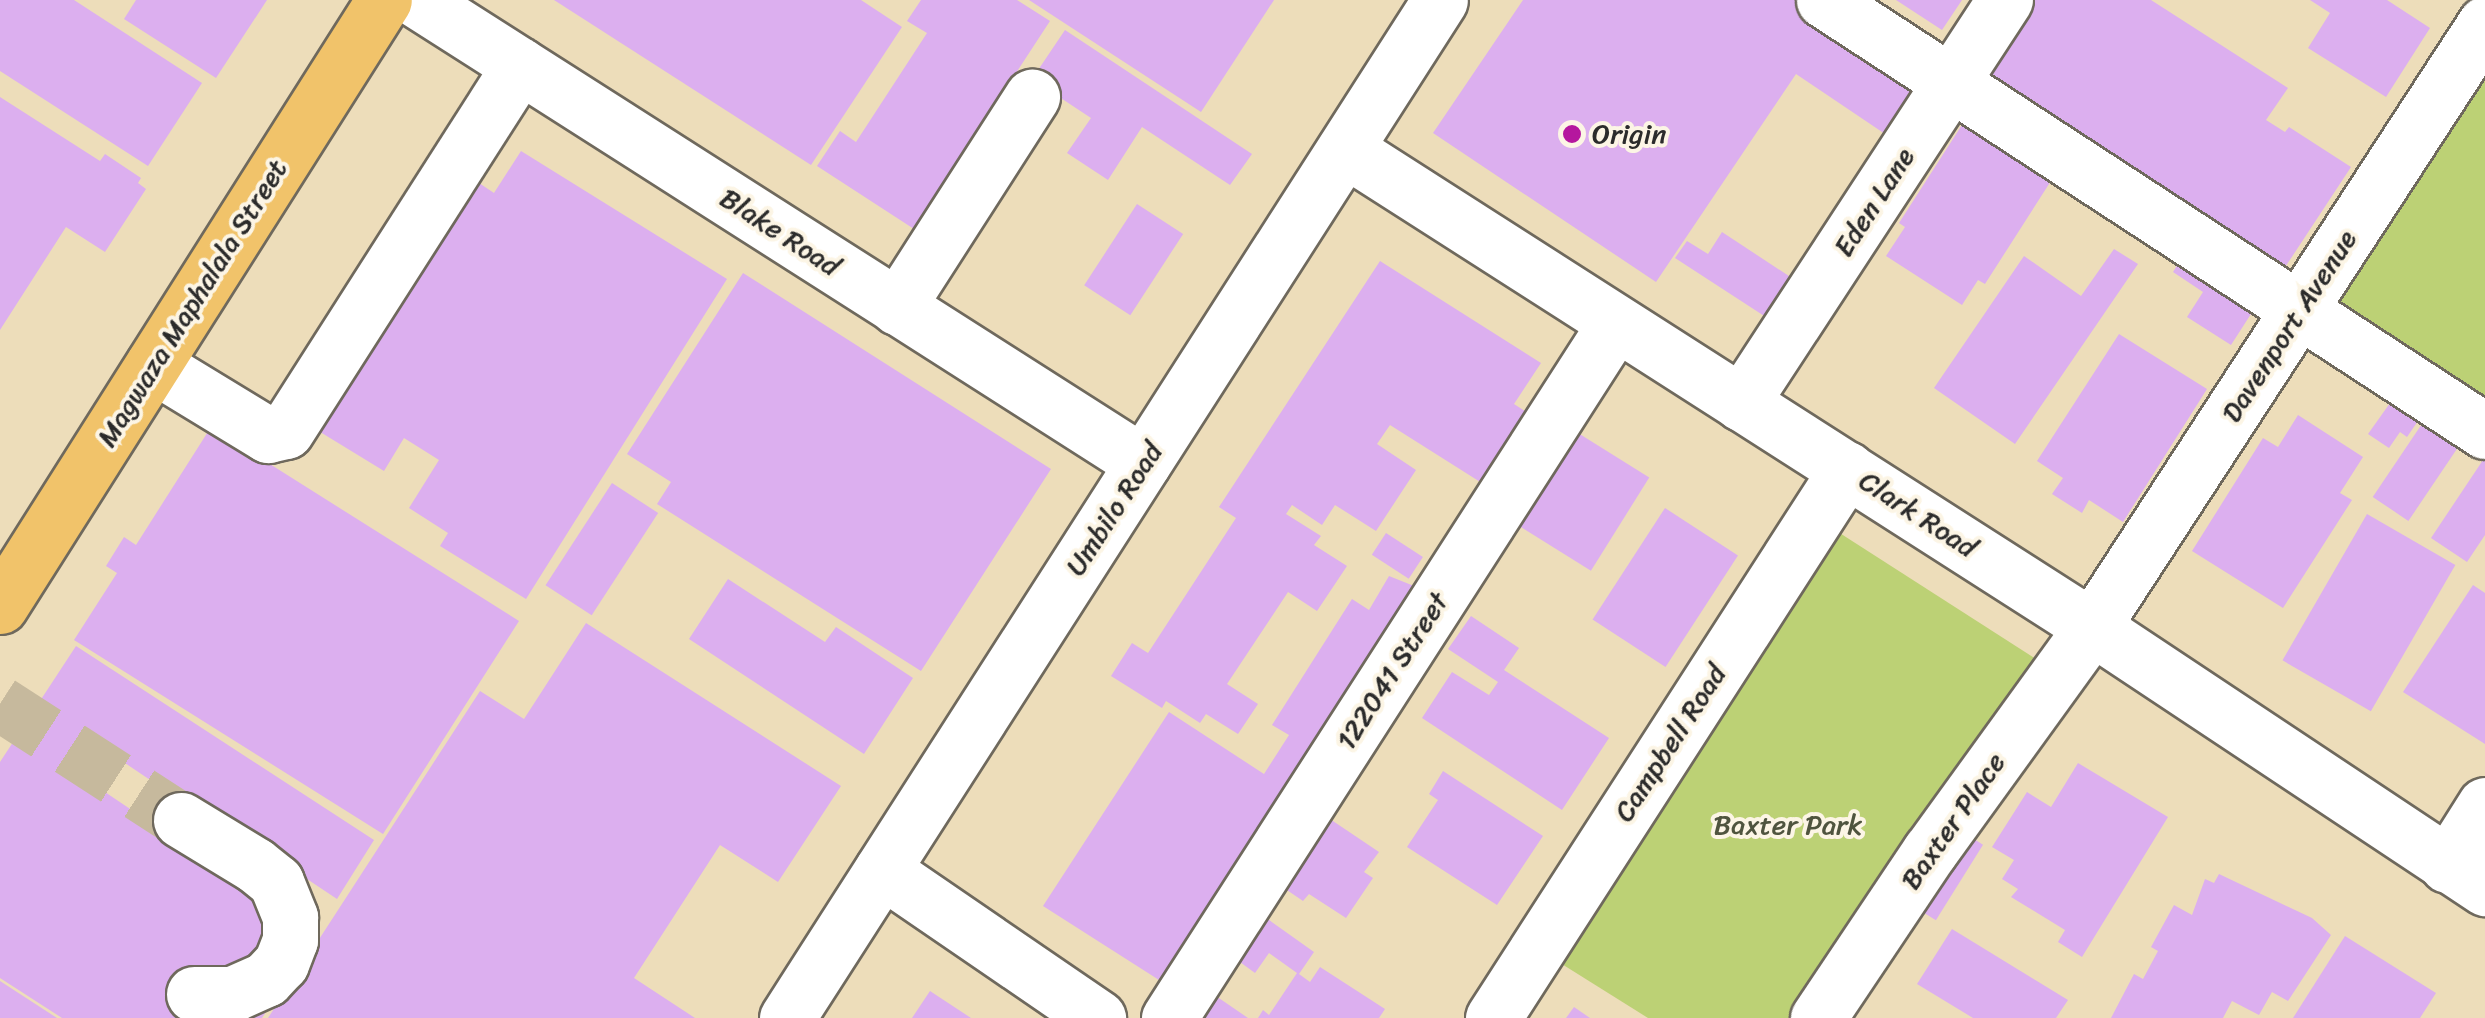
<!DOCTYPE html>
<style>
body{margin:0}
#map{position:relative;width:2485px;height:1018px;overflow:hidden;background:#edddba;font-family:Sriracha,sans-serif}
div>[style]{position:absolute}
.green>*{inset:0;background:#bcd175}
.building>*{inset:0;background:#dcafef;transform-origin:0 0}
.minor-tunnel>*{height:55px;margin-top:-27.5px;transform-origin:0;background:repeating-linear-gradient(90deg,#c6b99d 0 55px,transparent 0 83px)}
.roads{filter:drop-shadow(2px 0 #6f695d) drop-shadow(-2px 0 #6f695d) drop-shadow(0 2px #6f695d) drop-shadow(0 -2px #6f695d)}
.minor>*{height:55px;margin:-27.5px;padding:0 27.5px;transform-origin:27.5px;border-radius:27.5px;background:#fff}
.major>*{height:55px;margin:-27.5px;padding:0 27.5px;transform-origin:27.5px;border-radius:27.5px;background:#f1c36a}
.dots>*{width:28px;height:28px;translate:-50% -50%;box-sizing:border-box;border:5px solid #fcf5e5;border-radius:50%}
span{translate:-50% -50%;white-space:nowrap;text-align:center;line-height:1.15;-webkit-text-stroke:8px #fcf5e5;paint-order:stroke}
.poi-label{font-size:28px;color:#2b2b2b}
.left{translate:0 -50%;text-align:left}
.street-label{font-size:28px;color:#2b2b2b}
.park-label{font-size:28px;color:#4f543e}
</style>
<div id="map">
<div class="green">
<div style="clip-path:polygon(2485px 55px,2485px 410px,2322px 306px)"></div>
<div style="clip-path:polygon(1835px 530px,2039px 661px,1808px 1018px,1648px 1018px,1557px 961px)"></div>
</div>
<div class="building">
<div style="clip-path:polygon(0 0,74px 0,202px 83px,148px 166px,0 71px)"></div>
<div style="clip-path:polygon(136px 0,267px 0,216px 78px,124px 19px)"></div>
<div style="clip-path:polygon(554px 0,861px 0,902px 27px,811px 165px)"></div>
<div style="clip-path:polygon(921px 0,1017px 0,1050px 21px,914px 229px,817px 166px,840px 131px,856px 142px,927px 33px,907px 21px)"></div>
<div style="clip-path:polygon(1029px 0,1274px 0,1201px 112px)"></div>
<div style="clip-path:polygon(1523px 0,1797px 0,1929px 88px,1894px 140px,1796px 74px,1656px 282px,1433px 133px)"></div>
<div style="clip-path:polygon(1896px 0,1962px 0,1942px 30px)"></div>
<div style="clip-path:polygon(2025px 0,2151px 0,2288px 88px,2266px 120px,2285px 132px,2289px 127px,2351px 167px,2280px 275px,1977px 74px)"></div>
<div style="clip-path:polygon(2310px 0,2387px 0,2430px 28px,2386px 97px,2308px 48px,2330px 13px)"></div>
<div style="clip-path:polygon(1065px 30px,1252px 154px,1230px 185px,1142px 127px,1108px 180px,1067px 153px,1091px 118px,1032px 79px)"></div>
<div style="clip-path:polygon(0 97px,100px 161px,105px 154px,141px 178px,138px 183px,146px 189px,105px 252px,66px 227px,0 330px)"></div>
<div style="clip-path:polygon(1969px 114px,2058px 170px,1985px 284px,1978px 280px,1962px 305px,1886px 256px,1905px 227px,1899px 223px)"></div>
<div style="clip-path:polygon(521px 151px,727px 279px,526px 599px,440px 546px,448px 533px,409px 508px,439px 460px,404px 438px,384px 471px,312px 427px,470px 177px,494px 193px)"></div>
<div style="left:1137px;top:204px;width:55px;height:97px;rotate:33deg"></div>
<div style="clip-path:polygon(1722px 232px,1801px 284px,1775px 323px,1675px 258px,1687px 241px,1708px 254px)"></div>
<div style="clip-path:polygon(2114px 249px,2138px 264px,2015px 444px,1934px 388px,2024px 256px,2081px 296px)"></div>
<div style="clip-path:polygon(2185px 252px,2260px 300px,2231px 345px,2187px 317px,2203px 292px,2173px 272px)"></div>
<div style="clip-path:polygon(1380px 261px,1541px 363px,1514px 404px,1531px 415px,1485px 485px,1390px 425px,1377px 444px,1416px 470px,1376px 531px,1335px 505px,1322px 525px,1292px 505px,1286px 514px,1321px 536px,1314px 545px,1347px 566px,1317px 611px,1288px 592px,1227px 684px,1258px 704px,1238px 734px,1206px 714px,1200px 723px,1166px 701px,1162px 708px,1111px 676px,1132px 643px,1148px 653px,1236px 518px,1219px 507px)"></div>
<div style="clip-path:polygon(743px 273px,1051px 469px,921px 671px,657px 504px,671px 482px,627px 454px)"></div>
<div style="clip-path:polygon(2119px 334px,2207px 389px,2123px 522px,2089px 500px,2082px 513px,2052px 494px,2063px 478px,2037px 461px)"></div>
<div style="clip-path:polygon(2400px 389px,2427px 408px,2407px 437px,2400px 432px,2389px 448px,2368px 434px)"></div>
<div style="left:2432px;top:409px;width:43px;height:106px;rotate:34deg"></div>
<div style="clip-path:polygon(2298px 415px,2363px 457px,2340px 493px,2352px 500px,2283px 608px,2192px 551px,2263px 438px,2278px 447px)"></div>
<div style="clip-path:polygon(211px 427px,519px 621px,383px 834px,74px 640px,117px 573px,106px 566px,124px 537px,136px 545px)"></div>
<div style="left:1578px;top:433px;width:84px;height:110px;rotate:32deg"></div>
<div style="clip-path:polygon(2485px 457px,2485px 535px,2467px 562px,2431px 538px)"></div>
<div style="left:612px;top:483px;width:55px;height:122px;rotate:33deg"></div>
<div style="left:1665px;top:508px;width:87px;height:133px;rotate:33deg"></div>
<div style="left:2367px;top:514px;width:102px;height:169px;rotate:30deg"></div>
<div style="left:1386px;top:533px;width:44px;height:26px;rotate:33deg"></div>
<div style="clip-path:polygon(1389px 576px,1419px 588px,1170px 987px,1043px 906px,1169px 712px,1264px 774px,1289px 735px,1272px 725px,1352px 599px,1369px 610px)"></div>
<div style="clip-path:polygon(728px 579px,825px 642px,836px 627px,913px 678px,864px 754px,689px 639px)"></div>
<div style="clip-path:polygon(2473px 585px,2485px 593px,2485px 744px,2403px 692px)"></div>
<div style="clip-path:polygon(1471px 616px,1519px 648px,1504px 670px,1609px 738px,1562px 810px,1422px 718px,1452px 672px,1489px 695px,1498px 682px,1448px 649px)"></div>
<div style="clip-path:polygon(586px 623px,841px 786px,778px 882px,720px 845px,634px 978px,695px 1018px,268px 1018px,480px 691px,524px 719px)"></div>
<div style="clip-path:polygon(evenodd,76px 646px,374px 840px,337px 899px,265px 851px,240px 889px,269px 907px,282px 987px,262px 1018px,62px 1018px,0 978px,0 762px,76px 646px,116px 757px,171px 794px,151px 823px,96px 786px,116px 757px)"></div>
<div style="clip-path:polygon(2078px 763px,2168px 817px,2082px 957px,2058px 942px,2065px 930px,2011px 897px,2018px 889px,2002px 879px,2014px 860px,1992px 847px,2027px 792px,2051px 807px)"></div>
<div style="clip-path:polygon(1443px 771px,1543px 836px,1497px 905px,1407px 847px,1438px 800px,1429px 794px)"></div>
<div style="clip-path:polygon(1327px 817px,1379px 852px,1364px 872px,1373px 878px,1346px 918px,1309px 894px,1303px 901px,1281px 886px)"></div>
<div style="left:1961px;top:831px;width:26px;height:89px;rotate:32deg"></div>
<div style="clip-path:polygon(2219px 874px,2312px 918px,2331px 935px,2288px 1001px,2272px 992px,2259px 1015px,2232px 1001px,2223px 1018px,2111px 1018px,2134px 974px,2143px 979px,2158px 951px,2151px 947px,2174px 905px,2192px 915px,2205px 879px,2214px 883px)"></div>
<div style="clip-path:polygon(1262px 915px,1314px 952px,1299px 974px,1310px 982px,1320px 967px,1385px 1009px,1379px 1018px,1258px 1018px,1263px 1010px,1269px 1015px,1297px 973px,1269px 953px,1255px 973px,1233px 957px)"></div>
<div style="clip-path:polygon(1952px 929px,2068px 1000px,2056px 1018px,1973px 1018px,1917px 984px)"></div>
<div style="clip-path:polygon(2345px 936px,2436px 993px,2420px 1018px,2293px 1018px)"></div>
<div style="clip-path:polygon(0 981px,57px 1018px,0 1018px)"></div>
<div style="clip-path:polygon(930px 991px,971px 1018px,912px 1018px)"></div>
<div style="clip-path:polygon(1213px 994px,1248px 1018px,1196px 1018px)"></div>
<div style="clip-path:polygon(1574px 1007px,1590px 1018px,1566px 1018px)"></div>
</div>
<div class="minor-tunnel">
<div style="left:0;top:703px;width:216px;rotate:32.9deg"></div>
</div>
<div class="roads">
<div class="minor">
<div style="left:417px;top:0;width:861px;rotate:32.53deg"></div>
<div style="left:1824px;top:0;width:789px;rotate:33.11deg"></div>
<div style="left:1345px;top:149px;width:887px;rotate:32.61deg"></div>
<div style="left:2092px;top:627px;width:472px;rotate:33.6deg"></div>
<div style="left:897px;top:307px;width:250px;rotate:-57.3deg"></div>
<div style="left:153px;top:365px;width:135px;rotate:31.3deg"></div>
<div style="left:268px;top:435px;width:18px;rotate:-13deg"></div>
<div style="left:286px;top:431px;width:434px;rotate:-57.4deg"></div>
<div style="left:1741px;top:403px;width:482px;rotate:-56.8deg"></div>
<div style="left:181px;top:820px;width:87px;rotate:31.3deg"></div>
<div style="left:255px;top:865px;width:27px;rotate:39deg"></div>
<div style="left:276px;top:882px;width:38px;rotate:68deg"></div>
<div style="left:290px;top:917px;width:23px;rotate:90deg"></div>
<div style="left:290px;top:940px;width:25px;rotate:111deg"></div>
<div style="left:281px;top:963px;width:22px;rotate:133deg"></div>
<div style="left:266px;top:979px;width:36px;rotate:156deg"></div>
<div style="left:233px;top:994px;width:39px;rotate:180deg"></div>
<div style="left:2447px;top:865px;width:71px;rotate:-57.7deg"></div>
<div style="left:882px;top:870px;width:262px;rotate:34.4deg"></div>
<div style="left:787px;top:1018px;width:1209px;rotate:-57.32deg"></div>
<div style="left:1169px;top:1018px;width:825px;rotate:-57.27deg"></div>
<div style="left:1493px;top:1018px;width:653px;rotate:-57.19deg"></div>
<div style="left:1818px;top:1018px;width:201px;rotate:-56.2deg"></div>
<div style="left:1930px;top:851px;width:276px;rotate:-54.1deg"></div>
<div style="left:2092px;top:627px;width:720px;rotate:-56.91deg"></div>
</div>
<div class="major">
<div style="left:0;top:606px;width:717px;rotate:-57.64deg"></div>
</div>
</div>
<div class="dots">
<div style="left:1572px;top:134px;background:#b5179e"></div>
</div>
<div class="poi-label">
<span class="left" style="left:1592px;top:134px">Origin</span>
</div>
<div class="street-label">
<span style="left:1874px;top:202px;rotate:-57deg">Eden Lane</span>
<span style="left:780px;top:232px;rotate:33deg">Blake Road</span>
<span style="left:192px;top:303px;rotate:-58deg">Magwaza Maphalala Street</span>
<span style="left:2289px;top:326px;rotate:-57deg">Davenport Avenue</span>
<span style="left:1114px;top:509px;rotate:-57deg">Umbilo Road</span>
<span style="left:1918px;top:514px;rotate:33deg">Clark Road</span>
<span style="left:1392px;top:671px;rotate:-57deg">122041 Street</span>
<span style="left:1670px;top:743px;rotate:-57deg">Campbell Road</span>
<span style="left:1953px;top:821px;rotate:-55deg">Baxter Place</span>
</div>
<div class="park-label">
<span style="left:1788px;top:825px">Baxter Park</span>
</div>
</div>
